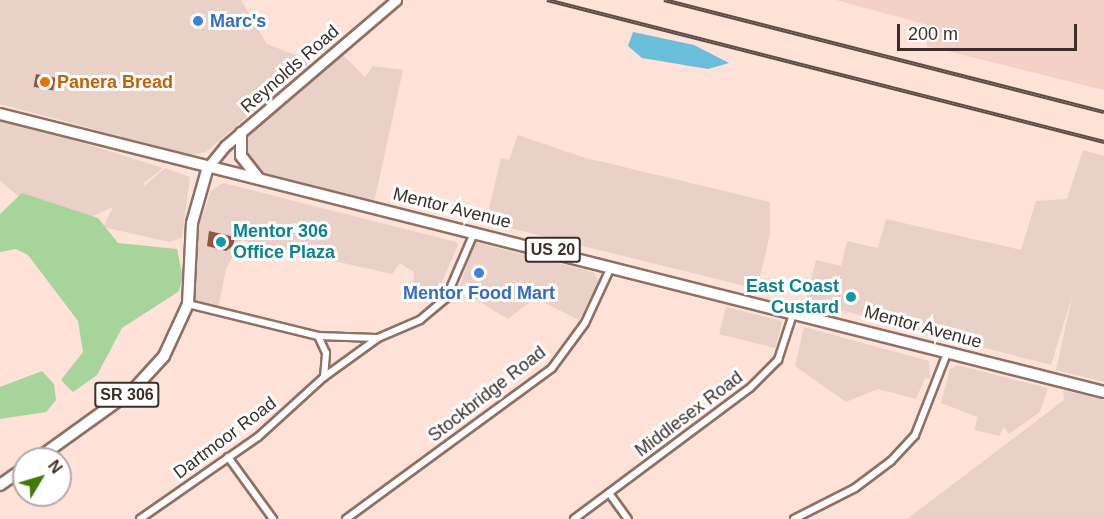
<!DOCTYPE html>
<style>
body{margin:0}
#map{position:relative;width:1104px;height:519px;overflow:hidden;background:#fee1d7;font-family:Helvetica,sans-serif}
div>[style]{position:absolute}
.commercial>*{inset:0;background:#ead1c8;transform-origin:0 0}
.built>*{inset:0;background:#f3d1c5}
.green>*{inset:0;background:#a7d49b}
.water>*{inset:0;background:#69beda}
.building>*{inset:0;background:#94553e;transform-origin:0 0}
.roads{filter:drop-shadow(2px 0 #8f7064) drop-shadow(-2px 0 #8f7064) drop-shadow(0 2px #8f7064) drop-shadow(0 -2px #8f7064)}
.minor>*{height:6px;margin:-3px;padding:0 3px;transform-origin:3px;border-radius:3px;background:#fff}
.secondary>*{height:9px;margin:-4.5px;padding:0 4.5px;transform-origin:4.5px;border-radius:4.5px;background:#fff}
.primary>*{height:10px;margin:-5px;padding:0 5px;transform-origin:5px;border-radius:5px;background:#fff}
.rail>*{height:4px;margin-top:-2px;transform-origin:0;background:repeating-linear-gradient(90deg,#fff 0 4.5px,#5d4d47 0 9px);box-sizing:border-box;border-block:2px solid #5d4d47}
.dots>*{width:16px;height:16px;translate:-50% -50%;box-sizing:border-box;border:3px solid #fff;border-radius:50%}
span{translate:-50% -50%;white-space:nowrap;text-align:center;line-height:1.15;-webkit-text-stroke:6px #fff;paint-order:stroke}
.shield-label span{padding:2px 4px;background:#fff;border:2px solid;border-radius:4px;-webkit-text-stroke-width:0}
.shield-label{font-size:16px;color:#3c2e29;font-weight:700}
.shop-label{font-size:18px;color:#366cbe;font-weight:700}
.left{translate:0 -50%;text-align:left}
.street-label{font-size:18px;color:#3c2e29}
.food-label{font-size:18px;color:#c56008;font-weight:700}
.culture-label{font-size:18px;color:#0d838f;font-weight:700}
.right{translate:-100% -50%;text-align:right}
.north{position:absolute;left:12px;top:447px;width:60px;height:60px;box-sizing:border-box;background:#fff;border:2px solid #b1aba9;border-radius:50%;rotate:52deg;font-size:16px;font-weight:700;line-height:24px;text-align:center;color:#3c2e29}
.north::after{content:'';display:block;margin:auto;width:21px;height:27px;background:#447804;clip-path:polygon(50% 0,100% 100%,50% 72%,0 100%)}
.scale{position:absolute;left:897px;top:24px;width:180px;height:27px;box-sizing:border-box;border:3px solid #3c2e29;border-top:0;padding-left:8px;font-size:18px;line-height:21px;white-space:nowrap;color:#3c2e29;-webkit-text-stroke:4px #fff;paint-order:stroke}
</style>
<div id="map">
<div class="commercial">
<div style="clip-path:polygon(0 0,241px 0,267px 44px,311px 61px,206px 152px,191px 155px,0 104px)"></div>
<div style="clip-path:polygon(340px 52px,365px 77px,373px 66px,403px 70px,374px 203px,262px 177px,243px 145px,245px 134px)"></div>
<div style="clip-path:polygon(0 117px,163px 168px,144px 183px,144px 186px,165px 168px,190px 177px,182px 238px,169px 242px,103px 227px,113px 207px,89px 218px,18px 196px,0 181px)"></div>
<div style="clip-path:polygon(518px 135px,582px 157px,770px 202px,770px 234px,757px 289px,486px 222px,501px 158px,509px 160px)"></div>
<div style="clip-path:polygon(1083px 150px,1104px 156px,1104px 382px,1056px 370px,1073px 293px,1051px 365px,805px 301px,816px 260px,841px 266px,847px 241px,878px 248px,886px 219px,1021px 250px,1036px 201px,1067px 199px)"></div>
<div style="clip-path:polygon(223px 183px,456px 242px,458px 245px,436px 296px,413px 288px,414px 272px,400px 263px,392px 274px,241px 240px,226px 269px,218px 309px,191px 302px,195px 222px,200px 223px,211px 191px)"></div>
<div style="clip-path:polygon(474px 242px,593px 272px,599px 281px,579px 320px,535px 298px,508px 319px,459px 289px)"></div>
<div style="left:726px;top:307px;width:58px;height:28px;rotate:14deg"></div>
<div style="clip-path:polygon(804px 327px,929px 361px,930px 379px,925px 378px,916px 399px,878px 389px,846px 402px,795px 366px)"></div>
<div style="clip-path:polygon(957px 365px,1048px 388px,1040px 412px,1009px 434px,1004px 427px,999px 436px,974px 430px,978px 417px,941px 403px,950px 369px)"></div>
<div style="clip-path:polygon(1063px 390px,1104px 400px,1104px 519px,907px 519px,1064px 400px)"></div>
</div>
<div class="built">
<div style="clip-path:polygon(836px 0,1104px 0,1104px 90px,927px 46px,928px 25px)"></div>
</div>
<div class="green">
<div style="clip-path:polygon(22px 193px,98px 218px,118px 243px,177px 249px,183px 279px,178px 292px,122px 328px,97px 375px,73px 392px,61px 380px,83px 352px,78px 321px,28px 255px,16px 249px,0 252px,0 214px)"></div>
<div style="clip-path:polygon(42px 371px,54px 384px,56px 400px,46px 412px,0 419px,0 387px)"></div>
</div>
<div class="water">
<div style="clip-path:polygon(633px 32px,694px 45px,729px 63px,708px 69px,642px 58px,628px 46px)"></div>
</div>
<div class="building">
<div style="left:36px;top:74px;width:20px;height:13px;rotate:11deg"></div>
<div style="clip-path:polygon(209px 231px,235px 237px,233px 246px,226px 251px,207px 246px)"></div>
</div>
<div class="roads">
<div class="minor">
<div style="left:188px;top:304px;width:134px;rotate:13.8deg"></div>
<div style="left:318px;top:336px;width:58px;rotate:2deg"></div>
<div style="left:324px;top:377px;width:67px;rotate:-35.8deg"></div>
<div style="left:378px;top:338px;width:46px;rotate:-23.2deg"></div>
<div style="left:420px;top:320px;width:34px;rotate:-40deg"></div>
<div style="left:446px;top:298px;width:71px;rotate:-66.7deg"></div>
<div style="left:228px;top:457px;width:77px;rotate:54deg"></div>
<div style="left:609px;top:493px;width:32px;rotate:54deg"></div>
<div style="left:140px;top:519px;width:144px;rotate:-34.8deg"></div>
<div style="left:258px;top:437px;width:89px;rotate:-42.3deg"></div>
<div style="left:324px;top:377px;width:24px;rotate:-85deg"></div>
<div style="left:326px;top:353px;width:19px;rotate:-115deg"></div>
<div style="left:346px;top:519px;width:255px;rotate:-36.2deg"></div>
<div style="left:552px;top:368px;width:56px;rotate:-53.7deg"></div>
<div style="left:585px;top:323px;width:62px;rotate:-65.1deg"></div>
<div style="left:574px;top:519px;width:219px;rotate:-36.7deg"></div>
<div style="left:750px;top:388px;width:40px;rotate:-45deg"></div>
<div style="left:778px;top:360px;width:52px;rotate:-71.9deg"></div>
<div style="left:794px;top:519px;width:68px;rotate:-26.9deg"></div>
<div style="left:855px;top:488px;width:45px;rotate:-36.9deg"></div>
<div style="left:891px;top:461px;width:35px;rotate:-47deg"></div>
<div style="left:915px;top:435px;width:90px;rotate:-68.6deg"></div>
</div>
<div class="secondary">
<div style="left:208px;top:167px;width:27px;rotate:-51deg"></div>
<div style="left:225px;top:146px;width:225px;rotate:-40.5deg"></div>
</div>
<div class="primary">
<div style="left:0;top:114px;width:1138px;rotate:14.13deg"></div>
<div style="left:241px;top:133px;width:23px;rotate:90deg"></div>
<div style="left:241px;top:156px;width:29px;rotate:52deg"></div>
<div style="left:37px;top:459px;width:118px;rotate:-35.7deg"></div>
<div style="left:133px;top:390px;width:46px;rotate:-47.6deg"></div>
<div style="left:164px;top:356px;width:57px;rotate:-65.2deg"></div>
<div style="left:188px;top:304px;width:81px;rotate:-87.2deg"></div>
<div style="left:192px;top:223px;width:58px;rotate:-74.1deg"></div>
<div style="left:0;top:485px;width:29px;rotate:-35deg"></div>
</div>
</div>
<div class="rail">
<div style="left:547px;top:0;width:575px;rotate:14.3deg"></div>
<div style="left:664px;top:0;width:454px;rotate:14.3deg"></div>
</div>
<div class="dots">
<div style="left:198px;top:21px;background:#3f7fe0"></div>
<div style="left:45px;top:82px;background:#e8710a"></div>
<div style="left:221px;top:242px;background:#0f9aa8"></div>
<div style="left:479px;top:273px;background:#3f7fe0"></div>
<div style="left:851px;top:297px;background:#0f9aa8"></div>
</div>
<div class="shield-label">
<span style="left:553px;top:250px">US 20</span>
<span style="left:127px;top:395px">SR 306</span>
</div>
<div class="shop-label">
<span class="left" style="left:210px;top:21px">Marc's</span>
<span style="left:479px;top:293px">Mentor Food Mart</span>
</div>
<div class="street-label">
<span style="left:290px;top:69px;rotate:-41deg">Reynolds Road</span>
<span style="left:452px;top:208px;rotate:14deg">Mentor Avenue</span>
<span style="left:923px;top:327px;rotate:15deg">Mentor Avenue</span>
<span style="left:487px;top:394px;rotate:-38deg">Stockbridge Road</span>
<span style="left:689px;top:414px;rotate:-37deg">Middlesex Road</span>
<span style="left:225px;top:438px;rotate:-37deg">Dartmoor Road</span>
</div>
<div class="food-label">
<span class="left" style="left:57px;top:82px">Panera Bread</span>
</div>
<div class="culture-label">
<span class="left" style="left:233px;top:242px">Mentor 306<br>Office Plaza</span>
<span class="right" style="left:839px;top:297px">East Coast<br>Custard</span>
</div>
<div class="north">N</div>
<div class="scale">200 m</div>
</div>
